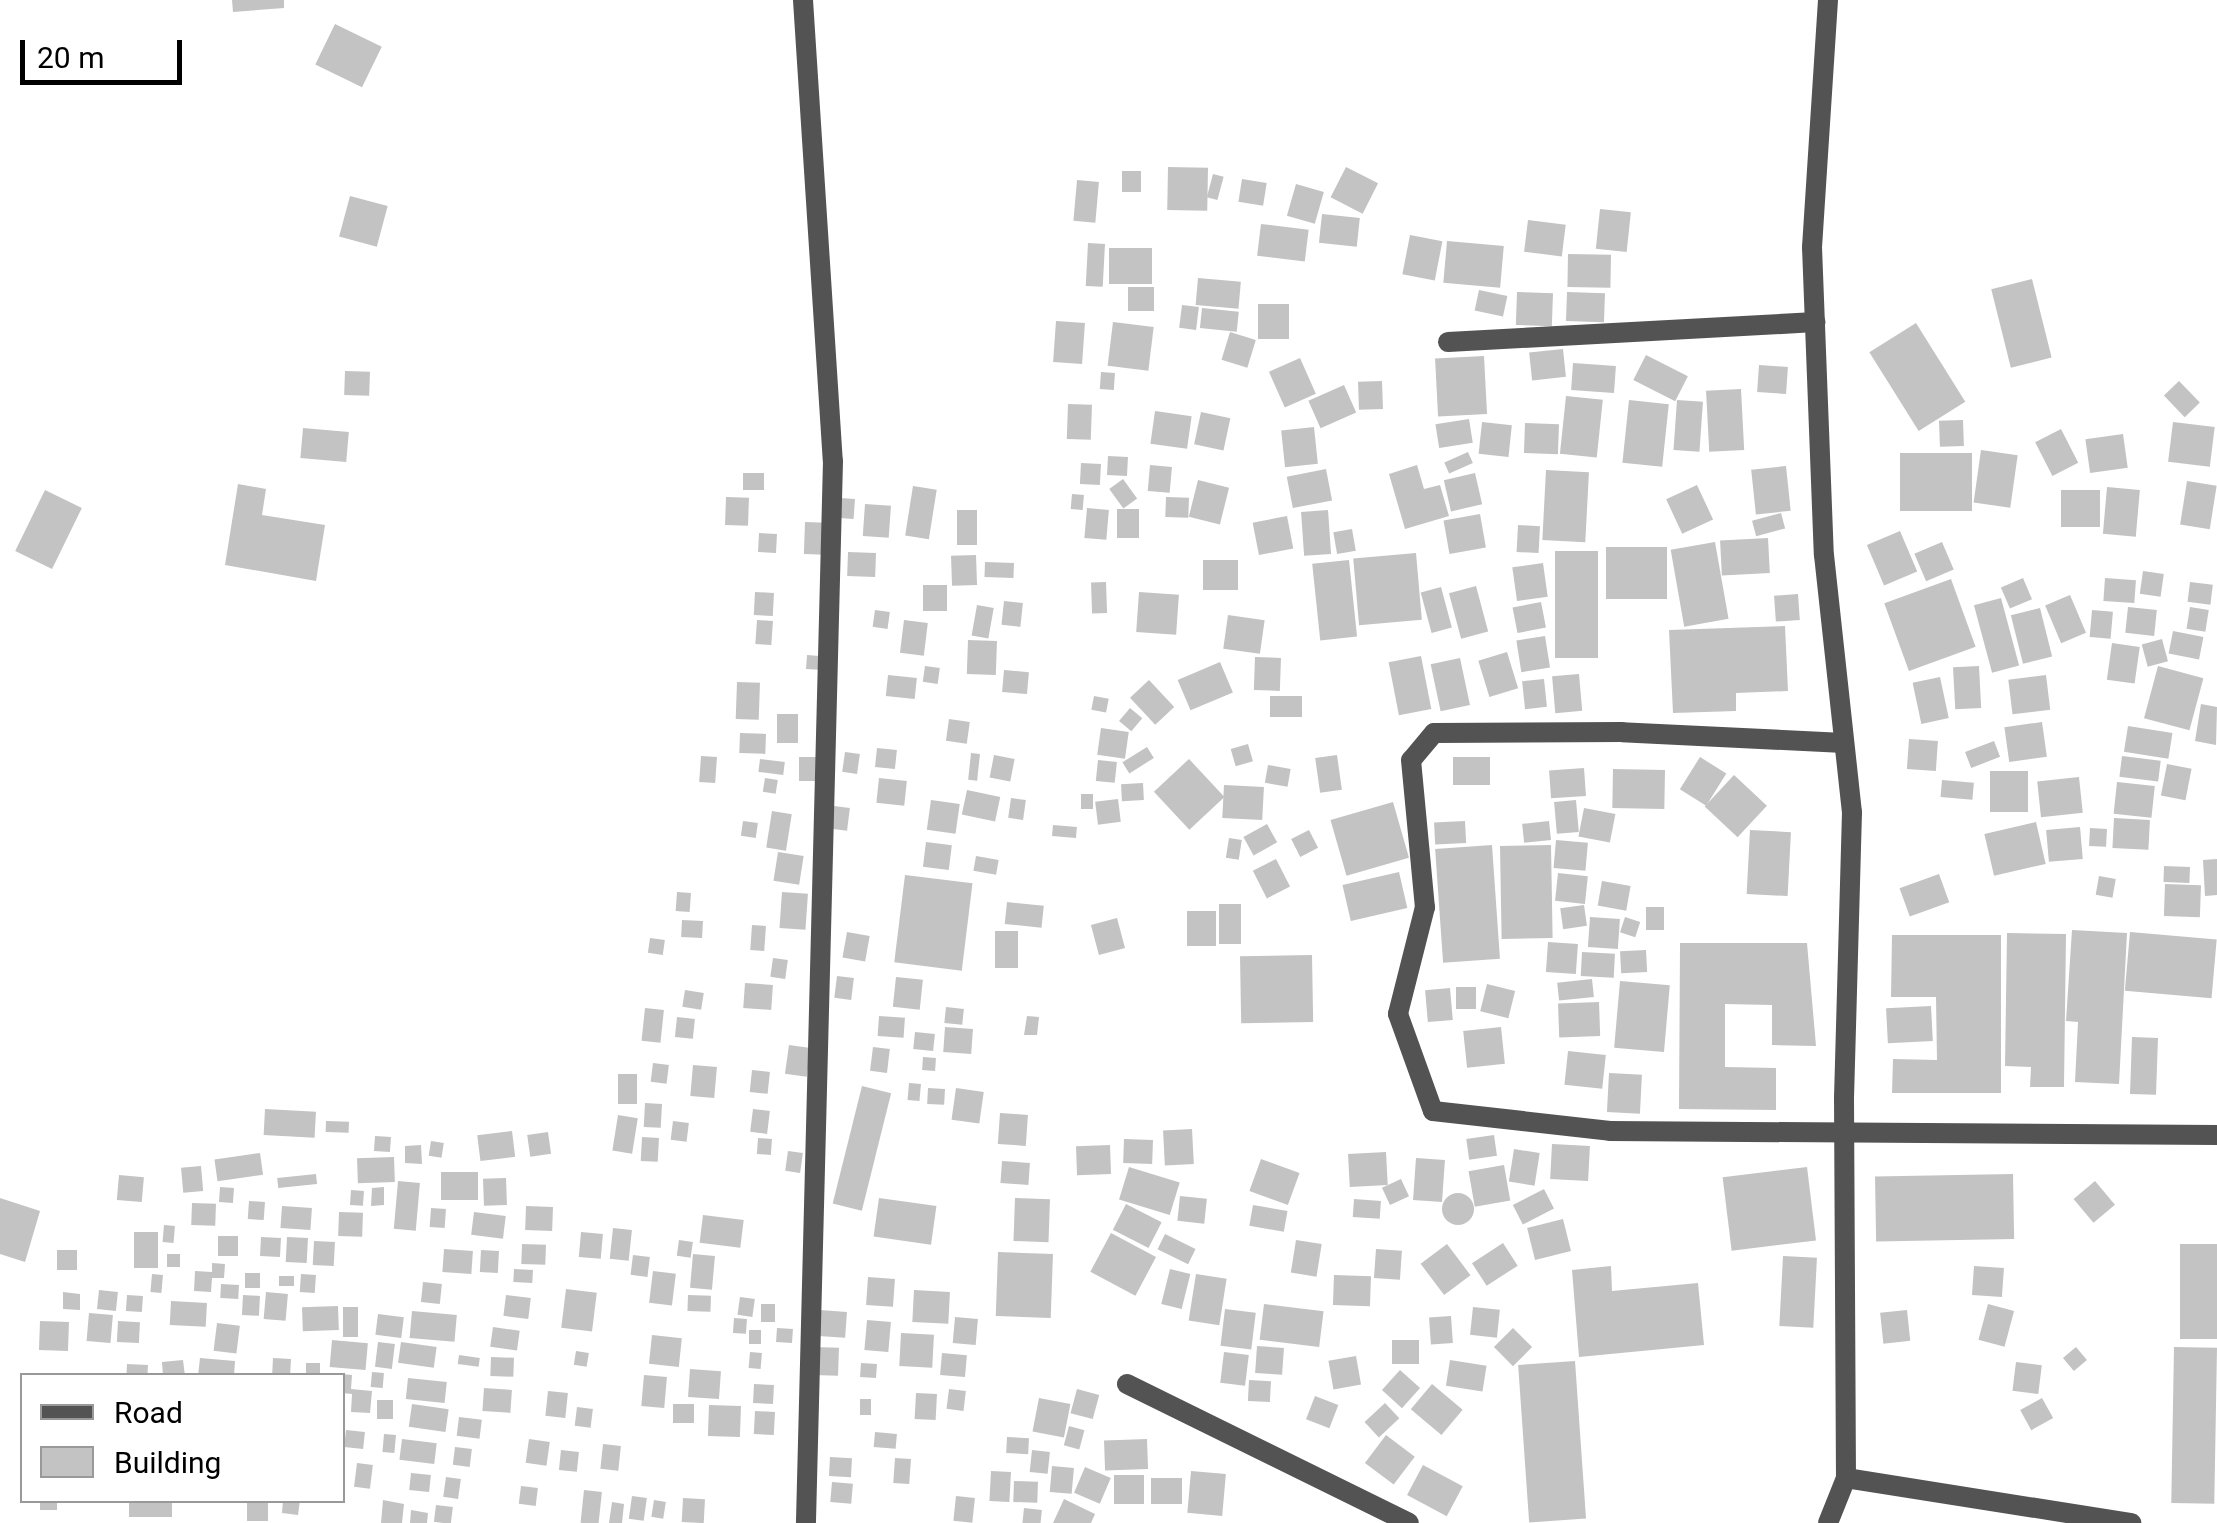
<!DOCTYPE html>
<style>
body{margin:0}
#map{position:relative;width:2217px;height:1523px;overflow:hidden;background:#fff;font-family:Roboto,sans-serif}
div>[style]{position:absolute}
.building>*{inset:0;background:#c3c3c3;transform-origin:0 0}
.round{border-radius:50%}
.street>*{height:20px;margin:-10px;padding:0 10px;transform-origin:10px;border-radius:10px;background:#535353}
span{translate:-50% -50%;white-space:nowrap;text-align:center;line-height:1.15;-webkit-text-stroke:8px #fff;paint-order:stroke}
.legend{position:absolute;left:20px;top:1373px;width:325px;height:130px;box-sizing:border-box;background:#fff;border:2px solid #999;margin:0;padding:12px 18px;list-style:none;font-size:30px;color:#000}
.legend li{display:flex;align-items:center;gap:20px;height:50px}
.legend b{width:50px;border:2px solid #999}
.scale{position:absolute;left:20px;top:40px;width:162px;height:45px;box-sizing:border-box;border:5px solid #000;border-top:0;padding-left:12px;font-size:30px;line-height:35px;white-space:nowrap;color:#000;-webkit-text-stroke:8px #fff;paint-order:stroke}
</style>
<div id="map">
<div class="building">
<div style="clip-path:polygon(232px 0,284px 0,284px 8px,233px 12px)"></div>
<div style="left:335px;top:24px;width:52px;height:45px;rotate:26deg"></div>
<div style="left:1168px;top:167px;width:40px;height:43px;rotate:1deg"></div>
<div style="left:1346px;top:167px;width:36px;height:34px;rotate:27deg"></div>
<div style="left:1122px;top:171px;width:19px;height:21px"></div>
<div style="left:1213px;top:174px;width:11px;height:24px;rotate:15deg"></div>
<div style="left:1242px;top:179px;width:25px;height:23px;rotate:9deg"></div>
<div style="left:1077px;top:180px;width:22px;height:41px;rotate:5deg"></div>
<div style="left:1296px;top:184px;width:29px;height:33px;rotate:16deg"></div>
<div style="left:350px;top:196px;width:39px;height:42px;rotate:15deg"></div>
<div style="left:1600px;top:209px;width:31px;height:40px;rotate:6deg"></div>
<div style="left:1322px;top:214px;width:38px;height:29px;rotate:6deg"></div>
<div style="left:1528px;top:220px;width:38px;height:32px;rotate:7deg"></div>
<div style="left:1261px;top:224px;width:48px;height:32px;rotate:7deg"></div>
<div style="left:1410px;top:235px;width:33px;height:40px;rotate:11deg"></div>
<div style="left:1447px;top:241px;width:57px;height:42px;rotate:5deg"></div>
<div style="left:1088px;top:243px;width:17px;height:43px;rotate:3deg"></div>
<div style="left:1109px;top:248px;width:43px;height:36px"></div>
<div style="left:1568px;top:254px;width:43px;height:33px;rotate:1deg"></div>
<div style="left:1198px;top:278px;width:43px;height:27px;rotate:5deg"></div>
<div style="left:2032px;top:279px;width:81px;height:42px;rotate:76deg"></div>
<div style="left:1128px;top:287px;width:26px;height:24px"></div>
<div style="left:1479px;top:290px;width:29px;height:21px;rotate:12deg"></div>
<div style="left:1517px;top:292px;width:36px;height:33px;rotate:2deg"></div>
<div style="left:1567px;top:292px;width:38px;height:29px;rotate:2deg"></div>
<div style="left:1258px;top:304px;width:31px;height:35px"></div>
<div style="left:1182px;top:305px;width:17px;height:23px;rotate:7deg"></div>
<div style="left:1202px;top:308px;width:37px;height:20px;rotate:6deg"></div>
<div style="left:1056px;top:321px;width:29px;height:41px;rotate:4deg"></div>
<div style="left:1113px;top:322px;width:41px;height:44px;rotate:7deg"></div>
<div style="left:1916px;top:323px;width:93px;height:55px;rotate:58deg"></div>
<div style="left:1230px;top:332px;width:27px;height:29px;rotate:17deg"></div>
<div style="left:1563px;top:349px;width:28px;height:34px;rotate:84deg"></div>
<div style="left:1646px;top:355px;width:47px;height:28px;rotate:27deg"></div>
<div style="left:1484px;top:356px;width:58px;height:49px;rotate:87deg"></div>
<div style="left:1300px;top:358px;width:39px;height:34px;rotate:66deg"></div>
<div style="left:1573px;top:363px;width:43px;height:27px;rotate:4deg"></div>
<div style="left:1759px;top:365px;width:29px;height:27px;rotate:4deg"></div>
<div style="left:345px;top:371px;width:25px;height:24px;rotate:2deg"></div>
<div style="left:1101px;top:372px;width:14px;height:17px;rotate:4deg"></div>
<div style="left:1382px;top:381px;width:28px;height:24px;rotate:88deg"></div>
<div style="left:2179px;top:381px;width:30px;height:21px;rotate:46deg"></div>
<div style="left:1344px;top:385px;width:30px;height:39px;rotate:66deg"></div>
<div style="left:1741px;top:389px;width:61px;height:35px;rotate:87deg"></div>
<div style="left:1566px;top:396px;width:37px;height:58px;rotate:6deg"></div>
<div style="left:1629px;top:400px;width:40px;height:63px;rotate:6deg"></div>
<div style="left:1677px;top:400px;width:26px;height:50px;rotate:4deg"></div>
<div style="left:1068px;top:404px;width:24px;height:35px;rotate:2deg"></div>
<div style="left:1155px;top:411px;width:37px;height:33px;rotate:8deg"></div>
<div style="left:1201px;top:412px;width:30px;height:33px;rotate:12deg"></div>
<div style="left:1469px;top:419px;width:24px;height:34px;rotate:81deg"></div>
<div style="left:1963px;top:420px;width:26px;height:24px;rotate:88deg"></div>
<div style="left:1482px;top:422px;width:30px;height:32px;rotate:6deg"></div>
<div style="left:2173px;top:422px;width:42px;height:40px;rotate:7deg"></div>
<div style="left:1525px;top:423px;width:34px;height:30px;rotate:2deg"></div>
<div style="left:1314px;top:427px;width:37px;height:33px;rotate:84deg"></div>
<div style="left:303px;top:428px;width:46px;height:30px;rotate:5deg"></div>
<div style="left:2061px;top:429px;width:38px;height:29px;rotate:63deg"></div>
<div style="left:2123px;top:434px;width:34px;height:38px;rotate:82deg"></div>
<div style="left:1981px;top:450px;width:37px;height:53px;rotate:8deg"></div>
<div style="left:1468px;top:452px;width:12px;height:26px;rotate:66deg"></div>
<div style="left:1972px;top:453px;width:58px;height:72px;rotate:90deg"></div>
<div style="left:1108px;top:456px;width:20px;height:19px;rotate:3deg"></div>
<div style="left:1081px;top:463px;width:20px;height:21px;rotate:3deg"></div>
<div style="left:1150px;top:465px;width:22px;height:26px;rotate:5deg"></div>
<div style="clip-path:polygon(1417px 465px,1424px 489px,1440px 485px,1449px 516px,1405px 529px,1389px 474px)"></div>
<div style="left:1786px;top:466px;width:45px;height:35px;rotate:84deg"></div>
<div style="left:1326px;top:469px;width:32px;height:40px;rotate:79deg"></div>
<div style="left:1546px;top:470px;width:43px;height:70px;rotate:3deg"></div>
<div style="left:743px;top:473px;width:21px;height:17px"></div>
<div style="left:1475px;top:473px;width:32px;height:32px;rotate:77deg"></div>
<div style="left:1123px;top:479px;width:24px;height:17px;rotate:54deg"></div>
<div style="left:1198px;top:480px;width:32px;height:38px;rotate:14deg"></div>
<div style="left:2187px;top:481px;width:30px;height:44px;rotate:9deg"></div>
<div style="clip-path:polygon(238px 484px,266px 489px,262px 515px,325px 525px,316px 581px,225px 565px)"></div>
<div style="left:1697px;top:485px;width:38px;height:34px;rotate:65deg"></div>
<div style="left:913px;top:486px;width:24px;height:50px;rotate:9deg"></div>
<div style="left:2107px;top:487px;width:33px;height:47px;rotate:5deg"></div>
<div style="left:45px;top:490px;width:41px;height:68px;rotate:26deg"></div>
<div style="left:2100px;top:490px;width:37px;height:39px;rotate:90deg"></div>
<div style="left:1072px;top:494px;width:12px;height:15px;rotate:5deg"></div>
<div style="left:726px;top:497px;width:23px;height:28px;rotate:2deg"></div>
<div style="left:1166px;top:497px;width:23px;height:20px;rotate:2deg"></div>
<div style="left:841px;top:498px;width:14px;height:20px;rotate:4deg"></div>
<div style="left:865px;top:504px;width:26px;height:32px;rotate:4deg"></div>
<div style="left:1087px;top:508px;width:22px;height:30px;rotate:5deg"></div>
<div style="left:1117px;top:509px;width:22px;height:29px"></div>
<div style="left:957px;top:510px;width:20px;height:35px"></div>
<div style="left:1328px;top:510px;width:44px;height:27px;rotate:86deg"></div>
<div style="left:1781px;top:513px;width:16px;height:30px;rotate:75deg"></div>
<div style="left:1480px;top:514px;width:34px;height:37px;rotate:80deg"></div>
<div style="left:1287px;top:516px;width:33px;height:35px;rotate:79deg"></div>
<div style="left:805px;top:522px;width:28px;height:32px;rotate:2deg"></div>
<div style="left:1518px;top:525px;width:22px;height:27px;rotate:3deg"></div>
<div style="left:1352px;top:529px;width:22px;height:19px;rotate:80deg"></div>
<div style="left:1900px;top:531px;width:44px;height:36px;rotate:67deg"></div>
<div style="left:759px;top:533px;width:18px;height:19px;rotate:3deg"></div>
<div style="left:1768px;top:538px;width:35px;height:48px;rotate:87deg"></div>
<div style="left:1715px;top:542px;width:78px;height:45px;rotate:80deg"></div>
<div style="left:1942px;top:542px;width:30px;height:30px;rotate:67deg"></div>
<div style="left:1606px;top:547px;width:61px;height:52px"></div>
<div style="left:1555px;top:551px;width:43px;height:107px"></div>
<div style="left:848px;top:552px;width:28px;height:24px;rotate:2deg"></div>
<div style="left:1416px;top:553px;width:67px;height:63px;rotate:85deg"></div>
<div style="left:976px;top:555px;width:30px;height:25px;rotate:88deg"></div>
<div style="left:1238px;top:560px;width:30px;height:35px;rotate:90deg"></div>
<div style="left:1349px;top:560px;width:77px;height:37px;rotate:84deg"></div>
<div style="left:985px;top:562px;width:29px;height:15px;rotate:2deg"></div>
<div style="left:1543px;top:563px;width:34px;height:31px;rotate:82deg"></div>
<div style="left:2143px;top:571px;width:21px;height:23px;rotate:8deg"></div>
<div style="left:2023px;top:578px;width:23px;height:24px;rotate:67deg"></div>
<div style="left:2105px;top:578px;width:31px;height:23px;rotate:4deg"></div>
<div style="left:1951px;top:579px;width:72px;height:71px;rotate:70deg"></div>
<div style="left:1106px;top:582px;width:31px;height:15px;rotate:88deg"></div>
<div style="left:2190px;top:582px;width:23px;height:20px;rotate:7deg"></div>
<div style="left:923px;top:585px;width:24px;height:26px"></div>
<div style="left:1476px;top:586px;width:47px;height:28px;rotate:75deg"></div>
<div style="left:1441px;top:587px;width:42px;height:21px;rotate:75deg"></div>
<div style="left:755px;top:592px;width:19px;height:23px;rotate:3deg"></div>
<div style="left:1139px;top:592px;width:40px;height:40px;rotate:4deg"></div>
<div style="left:1798px;top:594px;width:26px;height:24px;rotate:86deg"></div>
<div style="left:2070px;top:595px;width:41px;height:27px;rotate:67deg"></div>
<div style="left:2001px;top:598px;width:70px;height:28px;rotate:75deg"></div>
<div style="left:1004px;top:601px;width:19px;height:24px;rotate:6deg"></div>
<div style="left:1541px;top:602px;width:26px;height:29px;rotate:79deg"></div>
<div style="left:977px;top:605px;width:17px;height:31px;rotate:10deg"></div>
<div style="left:2128px;top:607px;width:29px;height:26px;rotate:6deg"></div>
<div style="left:2190px;top:607px;width:19px;height:22px;rotate:9deg"></div>
<div style="left:2040px;top:608px;width:50px;height:30px;rotate:76deg"></div>
<div style="left:875px;top:610px;width:15px;height:17px;rotate:8deg"></div>
<div style="left:2092px;top:610px;width:21px;height:27px;rotate:5deg"></div>
<div style="left:1228px;top:615px;width:37px;height:34px;rotate:8deg"></div>
<div style="left:757px;top:620px;width:16px;height:24px;rotate:4deg"></div>
<div style="left:904px;top:620px;width:24px;height:33px;rotate:7deg"></div>
<div style="clip-path:polygon(1785px 626px,1788px 691px,1736px 693px,1736px 711px,1673px 713px,1669px 630px)"></div>
<div style="left:2173px;top:631px;width:31px;height:23px;rotate:11deg"></div>
<div style="left:1545px;top:636px;width:32px;height:29px;rotate:81deg"></div>
<div style="left:2162px;top:639px;width:23px;height:21px;rotate:75deg"></div>
<div style="left:968px;top:640px;width:29px;height:34px;rotate:2deg"></div>
<div style="left:2112px;top:643px;width:28px;height:37px;rotate:8deg"></div>
<div style="left:1507px;top:652px;width:38px;height:30px;rotate:73deg"></div>
<div style="left:807px;top:655px;width:13px;height:14px;rotate:4deg"></div>
<div style="left:1421px;top:656px;width:54px;height:33px;rotate:79deg"></div>
<div style="left:1255px;top:657px;width:26px;height:33px;rotate:2deg"></div>
<div style="left:1460px;top:658px;width:48px;height:30px;rotate:78deg"></div>
<div style="left:1220px;top:662px;width:33px;height:46px;rotate:67deg"></div>
<div style="left:925px;top:666px;width:15px;height:16px;rotate:8deg"></div>
<div style="left:1979px;top:666px;width:42px;height:26px;rotate:87deg"></div>
<div style="left:2158px;top:666px;width:47px;height:54px;rotate:15deg"></div>
<div style="left:1004px;top:670px;width:25px;height:22px;rotate:5deg"></div>
<div style="left:1579px;top:674px;width:37px;height:27px;rotate:85deg"></div>
<div style="left:888px;top:675px;width:29px;height:21px;rotate:6deg"></div>
<div style="left:2046px;top:675px;width:35px;height:38px;rotate:83deg"></div>
<div style="left:1940px;top:677px;width:42px;height:28px;rotate:78deg"></div>
<div style="left:1544px;top:679px;width:28px;height:22px;rotate:84deg"></div>
<div style="left:1149px;top:680px;width:37px;height:26px;rotate:47deg"></div>
<div style="left:737px;top:682px;width:23px;height:37px;rotate:2deg"></div>
<div style="left:1094px;top:696px;width:15px;height:14px;rotate:11deg"></div>
<div style="left:1270px;top:696px;width:32px;height:21px"></div>
<div style="clip-path:polygon(2201px 704px,2217px 707px,2216px 745px,2195px 741px)"></div>
<div style="left:1130px;top:708px;width:16px;height:17px;rotate:40deg"></div>
<div style="left:777px;top:714px;width:21px;height:29px"></div>
<div style="left:949px;top:719px;width:21px;height:22px;rotate:8deg"></div>
<div style="left:2042px;top:722px;width:35px;height:38px;rotate:82deg"></div>
<div style="left:2128px;top:726px;width:45px;height:26px;rotate:9deg"></div>
<div style="left:1101px;top:728px;width:28px;height:27px;rotate:8deg"></div>
<div style="left:740px;top:733px;width:26px;height:20px;rotate:2deg"></div>
<div style="left:1909px;top:739px;width:29px;height:30px;rotate:4deg"></div>
<div style="left:1994px;top:741px;width:17px;height:31px;rotate:69deg"></div>
<div style="left:1248px;top:744px;width:18px;height:18px;rotate:74deg"></div>
<div style="left:1147px;top:747px;width:13px;height:29px;rotate:58deg"></div>
<div style="left:877px;top:748px;width:20px;height:19px;rotate:6deg"></div>
<div style="left:845px;top:752px;width:15px;height:20px;rotate:8deg"></div>
<div style="left:971px;top:753px;width:9px;height:27px;rotate:6deg"></div>
<div style="left:994px;top:755px;width:21px;height:23px;rotate:11deg"></div>
<div style="left:1337px;top:755px;width:35px;height:22px;rotate:82deg"></div>
<div style="left:701px;top:756px;width:16px;height:26px;rotate:4deg"></div>
<div style="left:2122px;top:756px;width:39px;height:21px;rotate:7deg"></div>
<div style="left:799px;top:757px;width:19px;height:24px"></div>
<div style="left:1490px;top:757px;width:28px;height:37px;rotate:90deg"></div>
<div style="left:1700px;top:757px;width:31px;height:38px;rotate:32deg"></div>
<div style="left:760px;top:759px;width:25px;height:13px;rotate:7deg"></div>
<div style="left:1189px;top:759px;width:52px;height:48px;rotate:47deg"></div>
<div style="left:1098px;top:760px;width:19px;height:21px;rotate:6deg"></div>
<div style="left:2167px;top:764px;width:25px;height:32px;rotate:11deg"></div>
<div style="left:1268px;top:765px;width:23px;height:18px;rotate:10deg"></div>
<div style="left:1584px;top:768px;width:28px;height:35px;rotate:86deg"></div>
<div style="left:1613px;top:769px;width:52px;height:39px;rotate:1deg"></div>
<div style="left:1990px;top:771px;width:38px;height:41px"></div>
<div style="left:1734px;top:775px;width:45px;height:43px;rotate:43deg"></div>
<div style="left:2079px;top:777px;width:36px;height:42px;rotate:84deg"></div>
<div style="left:765px;top:778px;width:13px;height:14px;rotate:9deg"></div>
<div style="left:879px;top:778px;width:28px;height:25px;rotate:6deg"></div>
<div style="left:1942px;top:780px;width:32px;height:17px;rotate:5deg"></div>
<div style="left:2117px;top:782px;width:38px;height:32px;rotate:6deg"></div>
<div style="left:1143px;top:783px;width:17px;height:22px;rotate:87deg"></div>
<div style="left:1224px;top:785px;width:40px;height:33px;rotate:3deg"></div>
<div style="left:967px;top:790px;width:34px;height:25px;rotate:12deg"></div>
<div style="left:1081px;top:794px;width:12px;height:15px"></div>
<div style="left:1011px;top:798px;width:15px;height:20px;rotate:8deg"></div>
<div style="left:1118px;top:799px;width:23px;height:23px;rotate:83deg"></div>
<div style="left:931px;top:800px;width:29px;height:30px;rotate:8deg"></div>
<div style="left:1576px;top:800px;width:32px;height:22px;rotate:85deg"></div>
<div style="left:1393px;top:802px;width:58px;height:65px;rotate:74deg"></div>
<div style="left:834px;top:806px;width:16px;height:23px;rotate:7deg"></div>
<div style="left:1584px;top:808px;width:32px;height:29px;rotate:11deg"></div>
<div style="left:772px;top:811px;width:20px;height:37px;rotate:9deg"></div>
<div style="left:2114px;top:818px;width:36px;height:30px;rotate:3deg"></div>
<div style="left:743px;top:821px;width:15px;height:15px;rotate:8deg"></div>
<div style="left:1465px;top:821px;width:22px;height:31px;rotate:87deg"></div>
<div style="left:1549px;top:821px;width:19px;height:27px;rotate:84deg"></div>
<div style="left:2036px;top:822px;width:43px;height:53px;rotate:77deg"></div>
<div style="left:1267px;top:824px;width:21px;height:27px;rotate:61deg"></div>
<div style="left:1053px;top:825px;width:24px;height:11px;rotate:5deg"></div>
<div style="left:2080px;top:827px;width:32px;height:34px;rotate:85deg"></div>
<div style="left:2090px;top:828px;width:17px;height:18px;rotate:3deg"></div>
<div style="left:1309px;top:830px;width:20px;height:20px;rotate:63deg"></div>
<div style="left:1750px;top:830px;width:41px;height:64px;rotate:3deg"></div>
<div style="left:1229px;top:838px;width:13px;height:20px;rotate:9deg"></div>
<div style="left:1556px;top:840px;width:32px;height:28px;rotate:5deg"></div>
<div style="left:926px;top:842px;width:26px;height:25px;rotate:7deg"></div>
<div style="left:1492px;top:845px;width:114px;height:57px;rotate:86deg"></div>
<div style="left:1551px;top:845px;width:93px;height:51px;rotate:89deg"></div>
<div style="left:778px;top:852px;width:26px;height:29px;rotate:9deg"></div>
<div style="left:976px;top:856px;width:23px;height:15px;rotate:10deg"></div>
<div style="left:1276px;top:859px;width:31px;height:26px;rotate:63deg"></div>
<div style="clip-path:polygon(2217px 859px,2217px 895px,2205px 896px,2203px 860px)"></div>
<div style="left:2164px;top:866px;width:26px;height:16px;rotate:2deg"></div>
<div style="left:1399px;top:872px;width:37px;height:58px;rotate:77deg"></div>
<div style="left:1558px;top:873px;width:30px;height:28px;rotate:6deg"></div>
<div style="left:1939px;top:874px;width:30px;height:42px;rotate:70deg"></div>
<div style="left:905px;top:875px;width:68px;height:88px;rotate:7deg"></div>
<div style="left:2099px;top:876px;width:17px;height:19px;rotate:10deg"></div>
<div style="left:1602px;top:881px;width:29px;height:25px;rotate:10deg"></div>
<div style="left:2165px;top:884px;width:36px;height:32px;rotate:2deg"></div>
<div style="left:677px;top:892px;width:14px;height:19px;rotate:4deg"></div>
<div style="left:782px;top:892px;width:26px;height:36px;rotate:4deg"></div>
<div style="left:1007px;top:902px;width:37px;height:22px;rotate:6deg"></div>
<div style="left:1219px;top:904px;width:22px;height:40px"></div>
<div style="left:1584px;top:905px;width:21px;height:24px;rotate:82deg"></div>
<div style="left:1646px;top:907px;width:18px;height:23px"></div>
<div style="left:1216px;top:911px;width:35px;height:29px;rotate:90deg"></div>
<div style="left:1590px;top:917px;width:30px;height:30px;rotate:4deg"></div>
<div style="left:1625px;top:917px;width:16px;height:16px;rotate:18deg"></div>
<div style="left:1117px;top:918px;width:31px;height:27px;rotate:75deg"></div>
<div style="left:682px;top:920px;width:21px;height:17px;rotate:3deg"></div>
<div style="left:752px;top:925px;width:14px;height:25px;rotate:4deg"></div>
<div style="clip-path:polygon(2072px 930px,2127px 933px,2119px 1084px,2075px 1082px,2078px 1022px,2066px 1021px)"></div>
<div style="left:995px;top:931px;width:23px;height:37px"></div>
<div style="left:847px;top:932px;width:23px;height:26px;rotate:10deg"></div>
<div style="left:2130px;top:932px;width:87px;height:59px;rotate:5deg"></div>
<div style="clip-path:polygon(2007px 933px,2066px 934px,2064px 1087px,2030px 1087px,2031px 1067px,2005px 1066px)"></div>
<div style="clip-path:polygon(1892px 935px,2001px 935px,2001px 1093px,1892px 1093px,1893px 1059px,1937px 1060px,1936px 997px,1891px 997px)"></div>
<div style="left:650px;top:938px;width:15px;height:15px;rotate:8deg"></div>
<div style="left:1548px;top:942px;width:30px;height:30px;rotate:4deg"></div>
<div style="clip-path:polygon(1680px 943px,1807px 943px,1816px 1046px,1772px 1045px,1772px 1005px,1725px 1004px,1725px 1067px,1776px 1068px,1776px 1110px,1679px 1109px)"></div>
<div style="left:1646px;top:950px;width:22px;height:26px;rotate:87deg"></div>
<div style="left:1582px;top:952px;width:33px;height:24px;rotate:3deg"></div>
<div style="left:1312px;top:955px;width:67px;height:72px;rotate:89deg"></div>
<div style="left:773px;top:958px;width:15px;height:19px;rotate:8deg"></div>
<div style="left:837px;top:976px;width:17px;height:22px;rotate:7deg"></div>
<div style="left:896px;top:977px;width:27px;height:30px;rotate:6deg"></div>
<div style="left:1592px;top:979px;width:18px;height:35px;rotate:84deg"></div>
<div style="left:1620px;top:981px;width:50px;height:67px;rotate:5deg"></div>
<div style="left:745px;top:983px;width:28px;height:25px;rotate:4deg"></div>
<div style="left:1487px;top:984px;width:29px;height:28px;rotate:14deg"></div>
<div style="left:1456px;top:987px;width:20px;height:22px"></div>
<div style="left:1450px;top:988px;width:32px;height:25px;rotate:85deg"></div>
<div style="left:685px;top:990px;width:19px;height:17px;rotate:9deg"></div>
<div style="left:1599px;top:1002px;width:34px;height:41px;rotate:88deg"></div>
<div style="left:1931px;top:1006px;width:35px;height:45px;rotate:87deg"></div>
<div style="left:946px;top:1007px;width:18px;height:16px;rotate:6deg"></div>
<div style="left:645px;top:1008px;width:19px;height:33px;rotate:6deg"></div>
<div style="left:879px;top:1016px;width:26px;height:20px;rotate:4deg"></div>
<div style="clip-path:polygon(1027px 1016px,1039px 1017px,1037px 1035px,1024px 1035px)"></div>
<div style="left:677px;top:1017px;width:18px;height:20px;rotate:6deg"></div>
<div style="left:945px;top:1027px;width:28px;height:25px;rotate:4deg"></div>
<div style="left:1501px;top:1027px;width:37px;height:38px;rotate:84deg"></div>
<div style="left:915px;top:1032px;width:20px;height:17px;rotate:6deg"></div>
<div style="left:2132px;top:1037px;width:26px;height:57px;rotate:2deg"></div>
<div style="left:789px;top:1045px;width:22px;height:29px;rotate:8deg"></div>
<div style="left:873px;top:1047px;width:17px;height:24px;rotate:7deg"></div>
<div style="left:1568px;top:1051px;width:38px;height:34px;rotate:6deg"></div>
<div style="left:923px;top:1057px;width:13px;height:13px;rotate:4deg"></div>
<div style="left:653px;top:1063px;width:16px;height:19px;rotate:7deg"></div>
<div style="left:693px;top:1065px;width:24px;height:31px;rotate:5deg"></div>
<div style="left:752px;top:1070px;width:18px;height:22px;rotate:6deg"></div>
<div style="left:1609px;top:1073px;width:33px;height:39px;rotate:3deg"></div>
<div style="left:618px;top:1074px;width:19px;height:30px"></div>
<div style="left:909px;top:1083px;width:12px;height:17px;rotate:5deg"></div>
<div style="left:862px;top:1086px;width:30px;height:121px;rotate:14deg"></div>
<div style="left:928px;top:1088px;width:17px;height:16px;rotate:3deg"></div>
<div style="left:956px;top:1088px;width:28px;height:32px;rotate:8deg"></div>
<div style="left:645px;top:1103px;width:17px;height:24px;rotate:3deg"></div>
<div style="left:265px;top:1109px;width:51px;height:26px;rotate:3deg"></div>
<div style="left:753px;top:1109px;width:17px;height:23px;rotate:7deg"></div>
<div style="left:1000px;top:1113px;width:28px;height:31px;rotate:4deg"></div>
<div style="left:618px;top:1115px;width:20px;height:36px;rotate:9deg"></div>
<div style="left:326px;top:1121px;width:23px;height:11px;rotate:2deg"></div>
<div style="left:673px;top:1121px;width:16px;height:19px;rotate:7deg"></div>
<div style="left:1192px;top:1129px;width:35px;height:29px;rotate:87deg"></div>
<div style="left:512px;top:1131px;width:26px;height:35px;rotate:83deg"></div>
<div style="left:548px;top:1132px;width:22px;height:21px;rotate:82deg"></div>
<div style="left:1494px;top:1135px;width:21px;height:28px;rotate:82deg"></div>
<div style="left:375px;top:1136px;width:16px;height:15px;rotate:4deg"></div>
<div style="left:642px;top:1137px;width:17px;height:24px;rotate:3deg"></div>
<div style="left:758px;top:1138px;width:14px;height:16px;rotate:4deg"></div>
<div style="left:1124px;top:1139px;width:29px;height:24px;rotate:2deg"></div>
<div style="left:431px;top:1141px;width:13px;height:15px;rotate:9deg"></div>
<div style="left:1552px;top:1144px;width:38px;height:35px;rotate:3deg"></div>
<div style="clip-path:polygon(421px 1145px,422px 1164px,405px 1163px,405px 1146px)"></div>
<div style="left:1110px;top:1145px;width:29px;height:34px;rotate:88deg"></div>
<div style="left:1514px;top:1149px;width:26px;height:33px;rotate:9deg"></div>
<div style="left:788px;top:1151px;width:15px;height:20px;rotate:8deg"></div>
<div style="left:1386px;top:1152px;width:33px;height:38px;rotate:87deg"></div>
<div style="left:260px;top:1153px;width:22px;height:46px;rotate:82deg"></div>
<div style="left:394px;top:1157px;width:25px;height:37px;rotate:88deg"></div>
<div style="left:1416px;top:1158px;width:29px;height:42px;rotate:4deg"></div>
<div style="left:1261px;top:1159px;width:41px;height:34px;rotate:20deg"></div>
<div style="left:1002px;top:1161px;width:28px;height:22px;rotate:4deg"></div>
<div style="left:1504px;top:1165px;width:36px;height:36px;rotate:80deg"></div>
<div style="left:201px;top:1166px;width:25px;height:20px;rotate:85deg"></div>
<div style="left:1129px;top:1167px;width:53px;height:34px;rotate:17deg"></div>
<div style="left:1807px;top:1167px;width:74px;height:85px;rotate:83deg"></div>
<div style="left:441px;top:1172px;width:37px;height:28px"></div>
<div style="left:316px;top:1174px;width:10px;height:39px;rotate:84deg"></div>
<div style="left:2013px;top:1174px;width:65px;height:138px;rotate:89deg"></div>
<div style="left:119px;top:1175px;width:25px;height:25px;rotate:5deg"></div>
<div style="left:506px;top:1178px;width:27px;height:23px;rotate:88deg"></div>
<div style="left:1401px;top:1179px;width:19px;height:21px;rotate:65deg"></div>
<div style="left:398px;top:1181px;width:22px;height:48px;rotate:5deg"></div>
<div style="left:2095px;top:1181px;width:31px;height:28px;rotate:50deg"></div>
<div style="left:220px;top:1187px;width:14px;height:15px;rotate:4deg"></div>
<div style="clip-path:polygon(384px 1187px,384px 1205px,371px 1206px,372px 1188px)"></div>
<div style="left:1544px;top:1189px;width:22px;height:35px;rotate:63deg"></div>
<div style="left:351px;top:1190px;width:13px;height:15px;rotate:4deg"></div>
<div class="round" style="left:1442px;top:1193px;width:32px;height:32px"></div>
<div style="left:1180px;top:1196px;width:27px;height:25px;rotate:6deg"></div>
<div style="clip-path:polygon(0 1198px,40px 1211px,25px 1262px,0 1254px)"></div>
<div style="left:879px;top:1198px;width:58px;height:39px;rotate:8deg"></div>
<div style="left:1015px;top:1198px;width:35px;height:43px;rotate:2deg"></div>
<div style="left:1354px;top:1199px;width:27px;height:18px;rotate:4deg"></div>
<div style="left:249px;top:1201px;width:16px;height:18px;rotate:4deg"></div>
<div style="left:192px;top:1203px;width:24px;height:22px;rotate:2deg"></div>
<div style="left:1126px;top:1204px;width:40px;height:29px;rotate:27deg"></div>
<div style="left:1253px;top:1205px;width:35px;height:21px;rotate:10deg"></div>
<div style="left:282px;top:1206px;width:30px;height:22px;rotate:4deg"></div>
<div style="left:526px;top:1206px;width:27px;height:24px;rotate:2deg"></div>
<div style="left:431px;top:1208px;width:15px;height:19px;rotate:4deg"></div>
<div style="left:339px;top:1212px;width:24px;height:24px;rotate:2deg"></div>
<div style="left:474px;top:1212px;width:32px;height:23px;rotate:7deg"></div>
<div style="left:703px;top:1215px;width:41px;height:28px;rotate:7deg"></div>
<div style="left:1563px;top:1219px;width:33px;height:37px;rotate:76deg"></div>
<div style="left:164px;top:1225px;width:11px;height:17px;rotate:5deg"></div>
<div style="left:613px;top:1228px;width:19px;height:31px;rotate:6deg"></div>
<div style="left:134px;top:1232px;width:24px;height:36px"></div>
<div style="left:581px;top:1232px;width:22px;height:25px;rotate:5deg"></div>
<div style="left:1111px;top:1233px;width:51px;height:44px;rotate:28deg"></div>
<div style="left:1165px;top:1234px;width:34px;height:17px;rotate:26deg"></div>
<div style="left:218px;top:1236px;width:20px;height:20px"></div>
<div style="left:261px;top:1237px;width:20px;height:19px;rotate:3deg"></div>
<div style="left:287px;top:1237px;width:21px;height:25px;rotate:3deg"></div>
<div style="left:679px;top:1240px;width:14px;height:16px;rotate:8deg"></div>
<div style="left:1296px;top:1240px;width:26px;height:33px;rotate:9deg"></div>
<div style="left:314px;top:1241px;width:21px;height:24px;rotate:3deg"></div>
<div style="left:1503px;top:1243px;width:27px;height:37px;rotate:57deg"></div>
<div style="left:522px;top:1244px;width:24px;height:20px;rotate:2deg"></div>
<div style="left:1447px;top:1244px;width:39px;height:33px;rotate:53deg"></div>
<div style="left:2180px;top:1244px;width:37px;height:95px"></div>
<div style="left:444px;top:1249px;width:29px;height:23px;rotate:4deg"></div>
<div style="left:1376px;top:1249px;width:26px;height:29px;rotate:4deg"></div>
<div style="left:57px;top:1250px;width:20px;height:20px"></div>
<div style="left:481px;top:1250px;width:18px;height:22px;rotate:3deg"></div>
<div style="left:998px;top:1252px;width:55px;height:64px;rotate:2deg"></div>
<div style="left:167px;top:1254px;width:13px;height:13px"></div>
<div style="left:693px;top:1254px;width:22px;height:34px;rotate:5deg"></div>
<div style="left:633px;top:1255px;width:17px;height:20px;rotate:7deg"></div>
<div style="left:1783px;top:1256px;width:34px;height:70px;rotate:3deg"></div>
<div style="clip-path:polygon(212px 1263px,225px 1264px,224px 1278px,212px 1278px,211px 1292px,194px 1291px,195px 1271px,212px 1272px)"></div>
<div style="clip-path:polygon(1611px 1266px,1612px 1291px,1698px 1283px,1704px 1345px,1579px 1357px,1572px 1270px)"></div>
<div style="left:1974px;top:1266px;width:30px;height:29px;rotate:4deg"></div>
<div style="left:514px;top:1269px;width:19px;height:13px;rotate:3deg"></div>
<div style="left:1170px;top:1269px;width:21px;height:36px;rotate:14deg"></div>
<div style="left:653px;top:1271px;width:23px;height:32px;rotate:7deg"></div>
<div style="left:245px;top:1273px;width:15px;height:15px"></div>
<div style="left:152px;top:1274px;width:11px;height:18px;rotate:5deg"></div>
<div style="left:301px;top:1274px;width:15px;height:18px;rotate:4deg"></div>
<div style="left:1196px;top:1274px;width:31px;height:47px;rotate:9deg"></div>
<div style="left:1334px;top:1275px;width:37px;height:30px;rotate:2deg"></div>
<div style="left:279px;top:1276px;width:15px;height:10px"></div>
<div style="left:868px;top:1277px;width:27px;height:28px;rotate:4deg"></div>
<div style="left:423px;top:1282px;width:19px;height:20px;rotate:6deg"></div>
<div style="left:221px;top:1284px;width:18px;height:14px;rotate:3deg"></div>
<div style="left:566px;top:1289px;width:31px;height:39px;rotate:7deg"></div>
<div style="left:99px;top:1290px;width:19px;height:19px;rotate:6deg"></div>
<div style="left:914px;top:1290px;width:36px;height:32px;rotate:3deg"></div>
<div style="clip-path:polygon(63px 1292px,80px 1294px,80px 1310px,63px 1309px)"></div>
<div style="left:266px;top:1292px;width:22px;height:27px;rotate:5deg"></div>
<div style="left:127px;top:1295px;width:16px;height:16px;rotate:4deg"></div>
<div style="left:243px;top:1295px;width:17px;height:20px;rotate:3deg"></div>
<div style="left:506px;top:1295px;width:25px;height:21px;rotate:7deg"></div>
<div style="left:688px;top:1295px;width:23px;height:16px;rotate:2deg"></div>
<div style="left:740px;top:1297px;width:15px;height:18px;rotate:8deg"></div>
<div style="left:171px;top:1301px;width:36px;height:24px;rotate:3deg"></div>
<div style="left:761px;top:1304px;width:14px;height:18px"></div>
<div style="left:1264px;top:1304px;width:60px;height:36px;rotate:7deg"></div>
<div style="left:1988px;top:1304px;width:27px;height:37px;rotate:15deg"></div>
<div style="left:338px;top:1306px;width:24px;height:36px;rotate:88deg"></div>
<div style="left:343px;top:1307px;width:15px;height:30px"></div>
<div style="left:1473px;top:1307px;width:27px;height:28px;rotate:6deg"></div>
<div style="left:1225px;top:1309px;width:31px;height:37px;rotate:7deg"></div>
<div style="left:820px;top:1310px;width:27px;height:26px;rotate:4deg"></div>
<div style="left:1907px;top:1310px;width:31px;height:27px;rotate:84deg"></div>
<div style="left:412px;top:1311px;width:45px;height:27px;rotate:5deg"></div>
<div style="left:89px;top:1313px;width:24px;height:28px;rotate:5deg"></div>
<div style="left:378px;top:1314px;width:26px;height:21px;rotate:7deg"></div>
<div style="left:1451px;top:1316px;width:27px;height:22px;rotate:86deg"></div>
<div style="left:955px;top:1317px;width:23px;height:26px;rotate:5deg"></div>
<div style="left:734px;top:1318px;width:13px;height:15px;rotate:4deg"></div>
<div style="left:867px;top:1320px;width:24px;height:30px;rotate:5deg"></div>
<div style="left:40px;top:1321px;width:29px;height:29px;rotate:2deg"></div>
<div style="left:118px;top:1321px;width:22px;height:21px;rotate:3deg"></div>
<div style="left:217px;top:1323px;width:23px;height:28px;rotate:7deg"></div>
<div style="left:493px;top:1327px;width:27px;height:20px;rotate:8deg"></div>
<div style="left:777px;top:1328px;width:16px;height:14px;rotate:4deg"></div>
<div style="left:1513px;top:1328px;width:27px;height:27px;rotate:45deg"></div>
<div style="left:749px;top:1330px;width:12px;height:14px"></div>
<div style="left:901px;top:1333px;width:33px;height:33px;rotate:3deg"></div>
<div style="left:652px;top:1335px;width:30px;height:29px;rotate:6deg"></div>
<div style="left:332px;top:1340px;width:36px;height:27px;rotate:5deg"></div>
<div style="left:1392px;top:1340px;width:27px;height:24px"></div>
<div style="left:378px;top:1342px;width:17px;height:25px;rotate:7deg"></div>
<div style="left:401px;top:1342px;width:36px;height:21px;rotate:8deg"></div>
<div style="left:1257px;top:1346px;width:27px;height:27px;rotate:4deg"></div>
<div style="left:814px;top:1347px;width:25px;height:28px;rotate:2deg"></div>
<div style="left:2076px;top:1347px;width:17px;height:17px;rotate:50deg"></div>
<div style="left:2174px;top:1347px;width:43px;height:156px;rotate:1deg"></div>
<div style="left:576px;top:1351px;width:13px;height:14px;rotate:9deg"></div>
<div style="left:750px;top:1352px;width:12px;height:16px;rotate:5deg"></div>
<div style="left:1224px;top:1352px;width:25px;height:31px;rotate:7deg"></div>
<div style="left:942px;top:1353px;width:25px;height:22px;rotate:5deg"></div>
<div style="left:459px;top:1355px;width:21px;height:9px;rotate:8deg"></div>
<div style="left:1356px;top:1356px;width:29px;height:28px;rotate:80deg"></div>
<div style="left:491px;top:1357px;width:23px;height:19px;rotate:2deg"></div>
<div style="clip-path:polygon(200px 1358px,235px 1361px,234px 1376px,198px 1376px)"></div>
<div style="left:273px;top:1358px;width:18px;height:18px;rotate:3deg"></div>
<div style="clip-path:polygon(183px 1360px,185px 1376px,163px 1376px,162px 1362px)"></div>
<div style="left:1450px;top:1360px;width:37px;height:26px;rotate:9deg"></div>
<div style="left:1575px;top:1361px;width:158px;height:57px;rotate:86deg"></div>
<div style="left:2016px;top:1362px;width:26px;height:29px;rotate:7deg"></div>
<div style="left:306px;top:1363px;width:14px;height:13px"></div>
<div style="left:861px;top:1363px;width:16px;height:14px;rotate:4deg"></div>
<div style="left:127px;top:1364px;width:21px;height:12px;rotate:3deg"></div>
<div style="left:690px;top:1369px;width:31px;height:28px;rotate:4deg"></div>
<div style="left:1400px;top:1370px;width:27px;height:27px;rotate:42deg"></div>
<div style="left:372px;top:1372px;width:12px;height:15px;rotate:5deg"></div>
<div style="clip-path:polygon(342px 1374px,352px 1375px,351px 1389px,372px 1391px,370px 1413px,351px 1412px,352px 1394px,342px 1393px)"></div>
<div style="left:644px;top:1375px;width:23px;height:31px;rotate:5deg"></div>
<div style="left:408px;top:1378px;width:39px;height:21px;rotate:6deg"></div>
<div style="left:1249px;top:1380px;width:22px;height:21px;rotate:3deg"></div>
<div style="left:754px;top:1384px;width:20px;height:19px;rotate:3deg"></div>
<div style="left:1432px;top:1384px;width:40px;height:33px;rotate:40deg"></div>
<div style="left:484px;top:1388px;width:28px;height:23px;rotate:4deg"></div>
<div style="left:949px;top:1389px;width:17px;height:20px;rotate:7deg"></div>
<div style="left:1077px;top:1389px;width:23px;height:25px;rotate:15deg"></div>
<div style="left:548px;top:1391px;width:20px;height:25px;rotate:6deg"></div>
<div style="left:916px;top:1393px;width:21px;height:26px;rotate:3deg"></div>
<div style="left:1315px;top:1396px;width:25px;height:25px;rotate:21deg"></div>
<div style="left:1039px;top:1398px;width:32px;height:34px;rotate:11deg"></div>
<div style="left:2042px;top:1398px;width:23px;height:25px;rotate:61deg"></div>
<div style="left:860px;top:1399px;width:11px;height:16px"></div>
<div style="left:377px;top:1400px;width:16px;height:19px"></div>
<div style="left:1385px;top:1403px;width:21px;height:28px;rotate:47deg"></div>
<div style="left:412px;top:1404px;width:37px;height:23px;rotate:8deg"></div>
<div style="left:673px;top:1404px;width:21px;height:19px"></div>
<div style="left:709px;top:1405px;width:32px;height:31px;rotate:2deg"></div>
<div style="left:577px;top:1407px;width:16px;height:19px;rotate:7deg"></div>
<div style="left:755px;top:1411px;width:20px;height:23px;rotate:3deg"></div>
<div style="left:459px;top:1417px;width:23px;height:19px;rotate:7deg"></div>
<div style="left:1069px;top:1426px;width:16px;height:20px;rotate:15deg"></div>
<div style="left:346px;top:1430px;width:19px;height:17px;rotate:6deg"></div>
<div style="left:875px;top:1432px;width:22px;height:15px;rotate:5deg"></div>
<div style="left:384px;top:1434px;width:12px;height:18px;rotate:5deg"></div>
<div style="left:1386px;top:1435px;width:36px;height:35px;rotate:37deg"></div>
<div style="left:1007px;top:1437px;width:22px;height:16px;rotate:3deg"></div>
<div style="left:402px;top:1439px;width:35px;height:21px;rotate:7deg"></div>
<div style="left:529px;top:1439px;width:21px;height:24px;rotate:8deg"></div>
<div style="left:1147px;top:1439px;width:30px;height:43px;rotate:88deg"></div>
<div style="left:603px;top:1444px;width:18px;height:25px;rotate:6deg"></div>
<div style="left:455px;top:1447px;width:17px;height:18px;rotate:7deg"></div>
<div style="left:561px;top:1450px;width:18px;height:20px;rotate:6deg"></div>
<div style="left:1032px;top:1450px;width:18px;height:22px;rotate:6deg"></div>
<div style="left:830px;top:1457px;width:22px;height:19px;rotate:3deg"></div>
<div style="left:895px;top:1458px;width:16px;height:25px;rotate:4deg"></div>
<div style="left:357px;top:1463px;width:16px;height:24px;rotate:7deg"></div>
<div style="left:1423px;top:1465px;width:45px;height:34px;rotate:28deg"></div>
<div style="left:1052px;top:1466px;width:22px;height:26px;rotate:5deg"></div>
<div style="left:1085px;top:1467px;width:28px;height:28px;rotate:23deg"></div>
<div style="left:991px;top:1471px;width:20px;height:30px;rotate:3deg"></div>
<div style="left:1191px;top:1471px;width:35px;height:42px;rotate:5deg"></div>
<div style="left:411px;top:1473px;width:20px;height:17px;rotate:6deg"></div>
<div style="left:1114px;top:1475px;width:30px;height:29px"></div>
<div style="left:446px;top:1477px;width:15px;height:20px;rotate:8deg"></div>
<div style="left:1151px;top:1478px;width:31px;height:26px"></div>
<div style="left:1014px;top:1481px;width:24px;height:21px;rotate:2deg"></div>
<div style="left:832px;top:1482px;width:21px;height:20px;rotate:5deg"></div>
<div style="left:521px;top:1486px;width:17px;height:18px;rotate:7deg"></div>
<div style="left:584px;top:1490px;width:18px;height:33px;rotate:6deg"></div>
<div style="left:632px;top:1496px;width:15px;height:23px;rotate:8deg"></div>
<div style="left:956px;top:1496px;width:19px;height:25px;rotate:6deg"></div>
<div style="left:683px;top:1498px;width:22px;height:24px;rotate:3deg"></div>
<div style="clip-path:polygon(1064px 1499px,1095px 1514px,1091px 1523px,1053px 1523px)"></div>
<div style="left:40px;top:1500px;width:17px;height:10px"></div>
<div style="left:129px;top:1500px;width:43px;height:17px"></div>
<div style="left:247px;top:1500px;width:21px;height:21px"></div>
<div style="clip-path:polygon(283px 1500px,300px 1500px,298px 1515px,282px 1513px)"></div>
<div style="clip-path:polygon(383px 1500px,404px 1504px,402px 1523px,381px 1523px)"></div>
<div style="left:654px;top:1500px;width:12px;height:17px;rotate:9deg"></div>
<div style="clip-path:polygon(612px 1502px,624px 1504px,622px 1523px,609px 1523px)"></div>
<div style="left:436px;top:1505px;width:17px;height:17px;rotate:7deg"></div>
<div style="left:1024px;top:1508px;width:18px;height:15px;rotate:6deg"></div>
<div style="clip-path:polygon(411px 1510px,428px 1513px,427px 1523px,410px 1523px)"></div>
</div>
<div class="street">
<div style="left:803px;top:0;width:462px;rotate:86.3deg"></div>
<div style="left:833px;top:461px;width:1062px;rotate:91.46deg"></div>
<div style="left:1828px;top:0;width:248px;rotate:93.7deg"></div>
<div style="left:1812px;top:247px;width:308px;rotate:87.8deg"></div>
<div style="left:1824px;top:555px;width:259px;rotate:83.8deg"></div>
<div style="left:1852px;top:812px;width:285px;rotate:91.6deg"></div>
<div style="left:1844px;top:1097px;width:381px;rotate:89.7deg"></div>
<div style="left:1846px;top:1478px;width:48px;rotate:111.8deg"></div>
<div style="left:1448px;top:342px;width:368px;rotate:-3.1deg"></div>
<div style="left:1844px;top:743px;width:222px;rotate:-177.2deg"></div>
<div style="left:1622px;top:732px;width:188px;rotate:179.7deg"></div>
<div style="left:1434px;top:733px;width:35px;rotate:130deg"></div>
<div style="left:1411px;top:760px;width:148px;rotate:84.6deg"></div>
<div style="left:1425px;top:907px;width:110px;rotate:104.2deg"></div>
<div style="left:1398px;top:1014px;width:103px;rotate:70.2deg"></div>
<div style="left:1433px;top:1111px;width:178px;rotate:6.4deg"></div>
<div style="left:1610px;top:1131px;width:607px;rotate:0.38deg"></div>
<div style="left:1127px;top:1384px;width:314px;rotate:26.2deg"></div>
<div style="left:1846px;top:1478px;width:289px;rotate:9deg"></div>
</div>
<ul class="legend">
<li><b style="height:12px;background:#535353"></b>Road</li>
<li><b style="height:28px;background:#c3c3c3"></b>Building</li>
</ul>
<div class="scale">20 m</div>
</div>
